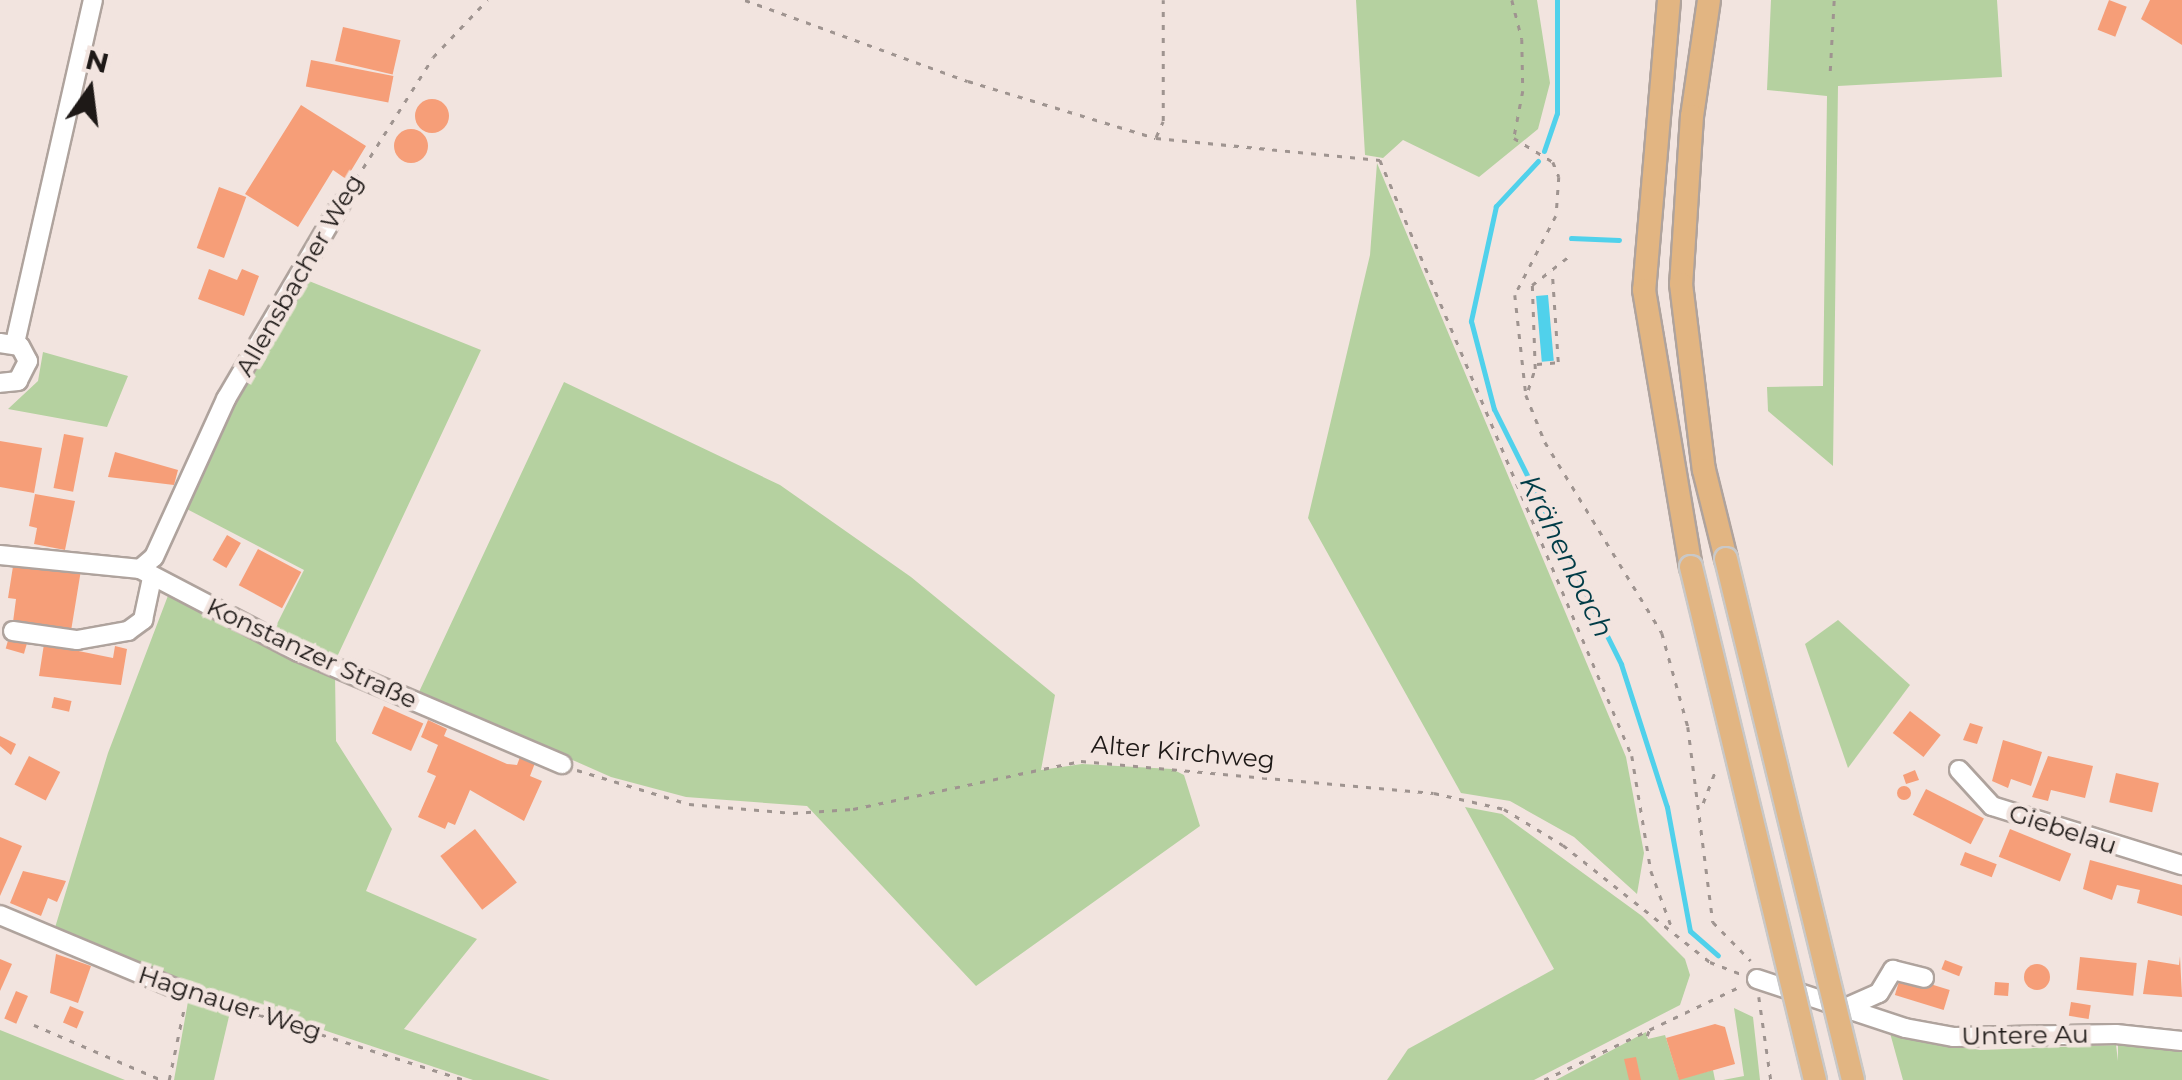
<!DOCTYPE html>
<meta charset="utf-8">
<style>
body{margin:0}
#map{position:relative;width:2182px;height:1080px;overflow:hidden;background:#f2e4df;font-family:Montserrat,sans-serif}
div>[style]{position:absolute}
.green>*{inset:0;background:#b5d1a0}
.water>*{inset:0;background:#50d1eb;transform-origin:0 0}
.stream>*{height:5px;margin:-2.5px;padding:0 2.5px;transform-origin:2.5px;border-radius:2.5px;background:#50d1eb}
.building>*{inset:0;background:#f69e78;transform-origin:0 0}
.round{border-radius:50%}
.path>*{height:2.5px;margin-top:-1.25px;transform-origin:0;background:repeating-linear-gradient(90deg,#9f9490 0 5px,transparent 0 13px)}
.roads{filter:drop-shadow(2px 0 #afa39d) drop-shadow(-2px 0 #afa39d) drop-shadow(0 2px #afa39d) drop-shadow(0 -2px #afa39d)}
.minor>*{height:18px;margin:-9px;padding:0 9px;transform-origin:9px;border-radius:9px;background:#fff}
.major>*{height:22px;margin:-11px;padding:0 11px;transform-origin:11px;border-radius:11px;background:#e2b582}
.bridges{filter:drop-shadow(2px 0 #c9c8c7) drop-shadow(-2px 0 #c9c8c7) drop-shadow(0 2px #c9c8c7) drop-shadow(0 -2px #c9c8c7)}
.major-bridge>*{height:22px;margin:-11px;padding:0 11px;transform-origin:11px;border-radius:11px;background:#e2b582}
span{translate:-50% -50%;white-space:nowrap;text-align:center;line-height:1.15;-webkit-text-stroke:9px #f2e4df;paint-order:stroke}
.street-label{font-size:25px;color:#1e1917}
.water-label{font-size:28px;color:#003c47;font-style:italic}
.north{position:absolute;left:40px;top:40px;width:100px;height:100px;-webkit-text-stroke:8px #f2e4df;paint-order:stroke;rotate:14deg;font-size:28px;font-weight:700;line-height:40px;text-align:center;color:#1e1917}
.north::after{content:'';display:block;margin:auto;width:35px;height:45px;background:#1e1917;clip-path:polygon(50% 0,100% 100%,50% 72%,0 100%)}
</style>
<div id="map">
<div class="green">
<div style="clip-path:polygon(1356px 0,1537px 0,1550px 83px,1538px 129px,1479px 177px,1403px 140px,1383px 158px,1365px 155px)"></div>
<div style="clip-path:polygon(1771px 0,1997px 0,2002px 77px,1838px 86px,1833px 466px,1768px 411px,1767px 387px,1823px 386px,1827px 96px,1767px 90px)"></div>
<div style="clip-path:polygon(1377px 163px,1626px 757px,1644px 853px,1637px 894px,1574px 837px,1510px 801px,1461px 793px,1308px 518px,1370px 255px)"></div>
<div style="clip-path:polygon(299px 277px,481px 350px,336px 659px,273px 632px,304px 570px,181px 506px)"></div>
<div style="clip-path:polygon(43px 352px,128px 376px,107px 427px,8px 409px,38px 381px)"></div>
<div style="clip-path:polygon(564px 382px,780px 485px,911px 577px,1055px 695px,1041px 770px,1082px 764px,1172px 769px,1184px 775px,1200px 826px,976px 986px,807px 806px,686px 797px,611px 777px,419px 692px)"></div>
<div style="clip-path:polygon(169px 593px,335px 674px,336px 741px,392px 829px,366px 891px,477px 939px,404px 1029px,550px 1080px,473px 1080px,186px 984px,54px 931px,108px 753px)"></div>
<div style="clip-path:polygon(1838px 620px,1910px 685px,1848px 768px,1805px 644px)"></div>
<div style="clip-path:polygon(1465px 807px,1502px 814px,1642px 916px,1685px 959px,1690px 975px,1680px 1005px,1534px 1080px,1387px 1080px,1408px 1049px,1554px 969px)"></div>
<div style="clip-path:polygon(189px 996px,231px 1008px,214px 1080px,174px 1080px)"></div>
<div style="clip-path:polygon(1734px 1008px,1753px 1017px,1760px 1080px,1723px 1080px,1744px 1076px)"></div>
<div style="clip-path:polygon(0 1030px,125px 1080px,0 1080px)"></div>
<div style="clip-path:polygon(1646px 1032px,1648px 1039px,1665px 1035px,1679px 1079px,1713px 1070px,1715px 1080px,1556px 1080px)"></div>
<div style="clip-path:polygon(1890px 1033px,1980px 1050px,2116px 1045px,2118px 1061px,2118px 1045px,2182px 1050px,2182px 1080px,1903px 1080px)"></div>
</div>
<div class="water">
<div style="left:1548px;top:295px;width:66px;height:12px;rotate:85deg"></div>
</div>
<div class="stream">
<div style="left:1544px;top:151px;width:40px;rotate:-71.1deg"></div>
<div style="left:1557px;top:113px;width:113px;rotate:-90deg"></div>
<div style="left:1538px;top:161px;width:62px;rotate:133deg"></div>
<div style="left:1496px;top:206px;width:118px;rotate:102.3deg"></div>
<div style="left:1471px;top:321px;width:91px;rotate:75.4deg"></div>
<div style="left:1494px;top:409px;width:285px;rotate:63.5deg"></div>
<div style="left:1621px;top:664px;width:150px;rotate:72.2deg"></div>
<div style="left:1667px;top:807px;width:126px;rotate:79.5deg"></div>
<div style="left:1690px;top:931px;width:37px;rotate:41deg"></div>
<div style="left:1571px;top:238px;width:48px;rotate:2.4deg"></div>
</div>
<div class="building">
<div style="left:2109px;top:0;width:19px;height:32px;rotate:21deg"></div>
<div style="clip-path:polygon(2150px 0,2182px 0,2182px 45px,2141px 19px)"></div>
<div style="left:343px;top:27px;width:59px;height:35px;rotate:13deg"></div>
<div style="left:311px;top:60px;width:84px;height:27px;rotate:11deg"></div>
<div class="round" style="left:415px;top:99px;width:34px;height:34px"></div>
<div style="clip-path:polygon(301px 105px,366px 146px,346px 179px,333px 170px,298px 227px,245px 194px)"></div>
<div class="round" style="left:394px;top:129px;width:34px;height:34px"></div>
<div style="left:219px;top:187px;width:29px;height:65px;rotate:20deg"></div>
<div style="clip-path:polygon(209px 269px,237px 280px,242px 269px,259px 276px,244px 316px,198px 299px)"></div>
<div style="left:64px;top:434px;width:20px;height:55px;rotate:11deg"></div>
<div style="clip-path:polygon(0 441px,42px 448px,34px 493px,0 487px)"></div>
<div style="clip-path:polygon(115px 452px,178px 470px,174px 485px,108px 477px)"></div>
<div style="clip-path:polygon(35px 494px,75px 501px,65px 550px,34px 544px,37px 528px,29px 526px)"></div>
<div style="left:227px;top:535px;width:16px;height:29px;rotate:30deg"></div>
<div style="left:258px;top:549px;width:49px;height:41px;rotate:28deg"></div>
<div style="clip-path:polygon(14px 560px,81px 570px,71px 631px,13px 622px,16px 599px,8px 598px)"></div>
<div style="left:9px;top:637px;width:19px;height:12px;rotate:16deg"></div>
<div style="clip-path:polygon(44px 644px,113px 658px,115px 646px,127px 649px,121px 685px,39px 676px)"></div>
<div style="left:54px;top:697px;width:18px;height:11px;rotate:13deg"></div>
<div style="left:384px;top:706px;width:43px;height:30px;rotate:24deg"></div>
<div style="left:1910px;top:711px;width:39px;height:28px;rotate:38deg"></div>
<div style="clip-path:polygon(428px 720px,447px 729px,444px 736px,507px 764px,517px 765px,520px 757px,535px 763px,530px 776px,542px 781px,524px 821px,470px 790px,455px 825px,448px 822px,445px 829px,418px 817px,436px 776px,427px 772px,438px 745px,421px 737px)"></div>
<div style="clip-path:polygon(1970px 723px,1983px 727px,1977px 744px,1963px 740px)"></div>
<div style="clip-path:polygon(0 736px,16px 744px,11px 755px,0 746px)"></div>
<div style="clip-path:polygon(2003px 740px,2042px 752px,2031px 786px,2011px 779px,2008px 788px,1992px 781px)"></div>
<div style="left:29px;top:756px;width:35px;height:32px;rotate:27deg"></div>
<div style="clip-path:polygon(2048px 756px,2093px 766px,2085px 798px,2051px 790px,2048px 801px,2032px 797px)"></div>
<div style="clip-path:polygon(1915px 770px,1919px 780px,1906px 784px,1903px 775px)"></div>
<div style="left:2116px;top:773px;width:44px;height:30px;rotate:13deg"></div>
<div class="round" style="left:1897px;top:786px;width:14px;height:14px"></div>
<div style="left:1926px;top:789px;width:65px;height:29px;rotate:27deg"></div>
<div style="left:475px;top:829px;width:68px;height:44px;rotate:52deg"></div>
<div style="left:2010px;top:829px;width:66px;height:30px;rotate:22deg"></div>
<div style="clip-path:polygon(0 837px,22px 846px,0 896px)"></div>
<div style="left:1965px;top:852px;width:34px;height:14px;rotate:21deg"></div>
<div style="clip-path:polygon(2090px 860px,2182px 885px,2182px 916px,2137px 903px,2140px 890px,2117px 885px,2112px 900px,2083px 889px)"></div>
<div style="clip-path:polygon(23px 871px,66px 881px,57px 902px,48px 898px,41px 916px,10px 903px)"></div>
<div style="clip-path:polygon(56px 954px,91px 966px,78px 1003px,50px 993px)"></div>
<div style="clip-path:polygon(2180px 956px,2182px 997px,2143px 994px,2148px 960px,2179px 965px)"></div>
<div style="left:2080px;top:957px;width:57px;height:33px;rotate:6deg"></div>
<div style="clip-path:polygon(0 959px,12px 964px,0 991px)"></div>
<div style="left:1945px;top:960px;width:19px;height:10px;rotate:21deg"></div>
<div class="round" style="left:2024px;top:964px;width:26px;height:26px"></div>
<div style="left:1901px;top:975px;width:51px;height:21px;rotate:17deg"></div>
<div style="left:1995px;top:982px;width:14px;height:13px;rotate:4deg"></div>
<div style="left:16px;top:991px;width:13px;height:30px;rotate:23deg"></div>
<div style="left:2071px;top:1002px;width:20px;height:14px;rotate:9deg"></div>
<div style="left:70px;top:1006px;width:15px;height:18px;rotate:23deg"></div>
<div style="clip-path:polygon(1715px 1024px,1725px 1027px,1735px 1064px,1679px 1080px,1666px 1038px)"></div>
<div style="clip-path:polygon(1636px 1057px,1641px 1080px,1629px 1080px,1624px 1059px)"></div>
</div>
<div class="path">
<div style="left:745px;top:0;width:237px;rotate:20deg"></div>
<div style="left:968px;top:81px;width:196px;rotate:16.9deg"></div>
<div style="left:1156px;top:138px;width:225px;rotate:5.6deg"></div>
<div style="left:1380px;top:160px;width:647px;rotate:67.08deg"></div>
<div style="left:1632px;top:756px;width:117px;rotate:80.6deg"></div>
<div style="left:1651px;top:871px;width:61px;rotate:69.8deg"></div>
<div style="left:1512px;top:0;width:40px;rotate:75.6deg"></div>
<div style="left:1522px;top:39px;width:52px;rotate:88.9deg"></div>
<div style="left:1523px;top:91px;width:48px;rotate:100.8deg"></div>
<div style="left:1514px;top:138px;width:46px;rotate:31.6deg"></div>
<div style="left:1553px;top:162px;width:16px;rotate:68deg"></div>
<div style="left:1559px;top:177px;width:39px;rotate:94deg"></div>
<div style="left:1556px;top:216px;width:89px;rotate:117.4deg"></div>
<div style="left:1515px;top:295px;width:101px;rotate:83.7deg"></div>
<div style="left:1526px;top:395px;width:51px;rotate:68deg"></div>
<div style="left:1545px;top:442px;width:224px;rotate:58.5deg"></div>
<div style="left:1662px;top:633px;width:98px;rotate:74.5deg"></div>
<div style="left:1688px;top:727px;width:197px;rotate:82.7deg"></div>
<div style="left:1713px;top:922px;width:54px;rotate:45.7deg"></div>
<div style="left:1830px;top:71px;width:71px;rotate:-86.8deg"></div>
<div style="left:1156px;top:137px;width:17px;rotate:-66deg"></div>
<div style="left:1163px;top:121px;width:121px;rotate:-90deg"></div>
<div style="left:349px;top:190px;width:157px;rotate:-57.7deg"></div>
<div style="left:433px;top:57px;width:79px;rotate:-46.5deg"></div>
<div style="left:1537px;top:364px;width:21px;rotate:-5deg"></div>
<div style="left:1558px;top:362px;width:91px;rotate:-93.8deg"></div>
<div style="left:1528px;top:390px;width:22px;rotate:-72deg"></div>
<div style="left:1535px;top:369px;width:84px;rotate:-92deg"></div>
<div style="left:1532px;top:285px;width:51px;rotate:-37.8deg"></div>
<div style="left:577px;top:770px;width:117px;rotate:16.9deg"></div>
<div style="left:689px;top:804px;width:104px;rotate:4.9deg"></div>
<div style="left:793px;top:813px;width:60px;rotate:-3.8deg"></div>
<div style="left:853px;top:809px;width:233px;rotate:-11.9deg"></div>
<div style="left:1081px;top:761px;width:354px;rotate:5.2deg"></div>
<div style="left:1434px;top:793px;width:72px;rotate:12.9deg"></div>
<div style="left:1504px;top:809px;width:69px;rotate:31.4deg"></div>
<div style="left:1563px;top:845px;width:188px;rotate:38.5deg"></div>
<div style="left:1710px;top:962px;width:33px;rotate:21deg"></div>
<div style="left:1703px;top:803px;width:33px;rotate:-69deg"></div>
<div style="left:197px;top:995px;width:281px;rotate:17.6deg"></div>
<div style="left:1759px;top:997px;width:84px;rotate:81.8deg"></div>
<div style="left:34px;top:1025px;width:139px;rotate:23.3deg"></div>
<div style="left:1647px;top:1036px;width:12px;rotate:-70deg"></div>
<div style="left:169px;top:1080px;width:74px;rotate:-78.2deg"></div>
<div style="left:1544px;top:1080px;width:218px;rotate:-25.5deg"></div>
</div>
<div class="roads">
<div class="minor">
<div style="left:0;top:343px;width:20px;rotate:9deg"></div>
<div style="left:20px;top:346px;width:17px;rotate:62deg"></div>
<div style="left:28px;top:361px;width:22px;rotate:117deg"></div>
<div style="left:18px;top:381px;width:18px;rotate:174deg"></div>
<div style="left:15px;top:343px;width:352px;rotate:-77.2deg"></div>
<div style="left:0;top:555px;width:141px;rotate:5.7deg"></div>
<div style="left:140px;top:569px;width:179px;rotate:27.6deg"></div>
<div style="left:299px;top:652px;width:286px;rotate:23.1deg"></div>
<div style="left:140px;top:569px;width:18px;rotate:-41deg"></div>
<div style="left:154px;top:557px;width:174px;rotate:-65.5deg"></div>
<div style="left:226px;top:399px;width:226px;rotate:-59.5deg"></div>
<div style="left:13px;top:631px;width:65px;rotate:8deg"></div>
<div style="left:77px;top:640px;width:52px;rotate:-10deg"></div>
<div style="left:128px;top:631px;width:19px;rotate:-36deg"></div>
<div style="left:143px;top:620px;width:43px;rotate:-77.9deg"></div>
<div style="left:1959px;top:770px;width:49px;rotate:47.5deg"></div>
<div style="left:1992px;top:806px;width:199px;rotate:17.3deg"></div>
<div style="left:0;top:915px;width:197px;rotate:22.7deg"></div>
<div style="left:1757px;top:979px;width:156px;rotate:18.3deg"></div>
<div style="left:1905px;top:1028px;width:50px;rotate:10.4deg"></div>
<div style="left:1954px;top:1037px;width:162px;rotate:-1.1deg"></div>
<div style="left:2116px;top:1034px;width:66px;rotate:6.1deg"></div>
<div style="left:1843px;top:1009px;width:39px;rotate:-24deg"></div>
<div style="left:1879px;top:993px;width:27px;rotate:-59deg"></div>
<div style="left:1893px;top:970px;width:32px;rotate:14deg"></div>
</div>
<div class="major">
<div style="left:1669px;top:0;width:291px;rotate:94.9deg"></div>
<div style="left:1644px;top:290px;width:281px;rotate:80.4deg"></div>
<div style="left:1709px;top:0;width:117px;rotate:98.3deg"></div>
<div style="left:1692px;top:116px;width:168px;rotate:93.7deg"></div>
<div style="left:1681px;top:284px;width:187px;rotate:83deg"></div>
<div style="left:1704px;top:470px;width:92px;rotate:76.1deg"></div>
</div>
</div>
<div class="bridges">
<div class="major-bridge">
<div style="left:1726px;top:559px;width:536px;rotate:76.3deg"></div>
<div style="left:1691px;top:567px;width:528px;rotate:76.41deg"></div>
</div>
</div>
<div class="street-label">
<span style="left:299px;top:275px;rotate:-60deg">Allensbacher Weg</span>
<span style="left:312px;top:653px;rotate:25deg">Konstanzer Straße</span>
<span style="left:1183px;top:752px;rotate:5deg">Alter Kirchweg</span>
<span style="left:2063px;top:829px;rotate:18deg">Giebelau</span>
<span style="left:230px;top:1003px;rotate:18deg">Hagnauer Weg</span>
<span style="left:2025px;top:1035px;rotate:-1deg">Untere Au</span>
</div>
<div class="water-label">
<span style="left:1567px;top:556px;rotate:64deg">Krähenbach</span>
</div>
<div class="north">N</div>
</div>
